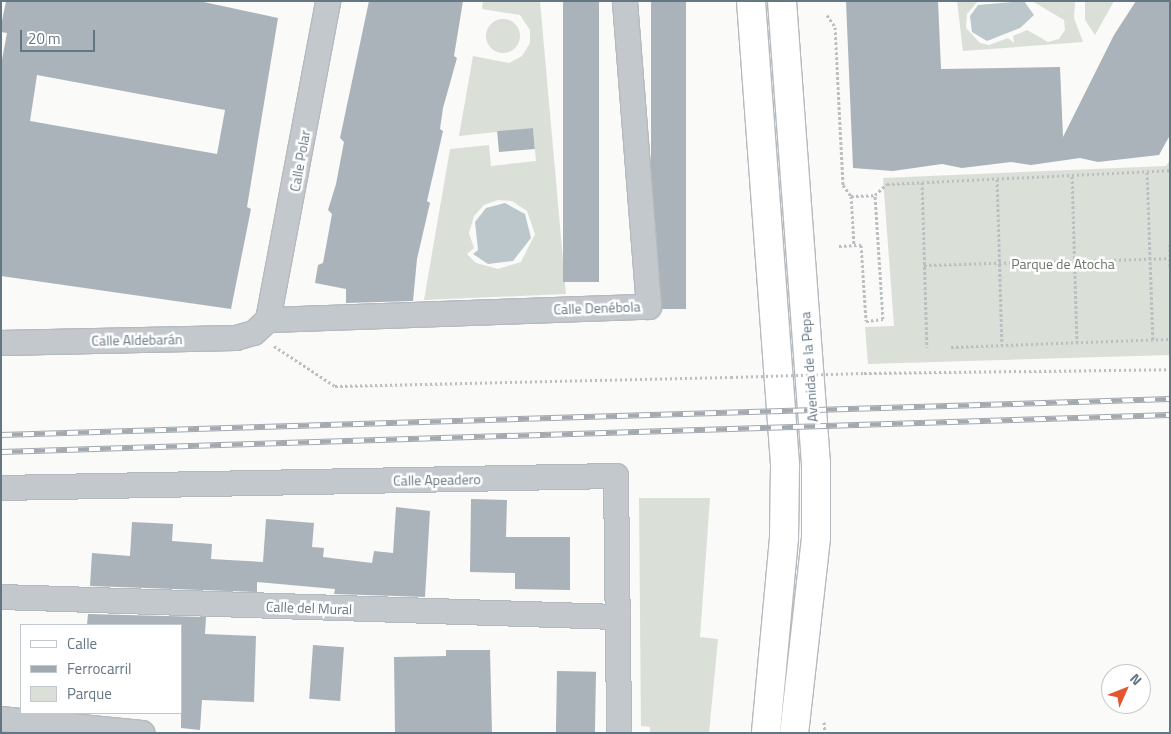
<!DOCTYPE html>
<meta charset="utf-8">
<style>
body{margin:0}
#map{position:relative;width:1171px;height:734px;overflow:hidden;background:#fafaf8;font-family:"Titillium Web",sans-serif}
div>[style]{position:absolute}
.green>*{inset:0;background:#dadfd7}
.round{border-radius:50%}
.water>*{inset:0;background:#bbc7cb}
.building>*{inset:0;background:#aab3b9;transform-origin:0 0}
.path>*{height:3px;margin-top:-1.5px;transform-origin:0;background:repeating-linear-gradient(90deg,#bbbfc2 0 2.5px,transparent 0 5px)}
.roads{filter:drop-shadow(1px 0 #b5babe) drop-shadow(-1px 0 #b5babe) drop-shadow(0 1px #b5babe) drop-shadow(0 -1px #b5babe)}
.minor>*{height:24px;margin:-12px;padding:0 12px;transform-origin:12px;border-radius:12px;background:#c3c8cc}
.primary>*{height:28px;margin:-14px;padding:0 14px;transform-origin:14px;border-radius:14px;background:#fff}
.rail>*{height:5.5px;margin-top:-2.75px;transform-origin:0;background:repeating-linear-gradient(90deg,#fff 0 11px,#a2aab0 0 22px);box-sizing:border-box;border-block:1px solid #a2aab0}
.path-bridge>*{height:3px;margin-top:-1.5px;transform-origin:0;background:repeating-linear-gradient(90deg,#bbbfc2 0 2.5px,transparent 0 5px)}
span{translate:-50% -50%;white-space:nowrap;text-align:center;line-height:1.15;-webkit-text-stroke:5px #fff;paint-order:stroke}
.street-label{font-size:14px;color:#657683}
.park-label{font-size:14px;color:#687a64}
.frame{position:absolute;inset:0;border:2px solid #657683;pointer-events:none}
.legend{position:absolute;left:20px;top:624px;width:162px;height:90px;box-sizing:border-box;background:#fff;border:1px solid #c1c8cd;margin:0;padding:6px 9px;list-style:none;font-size:15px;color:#657683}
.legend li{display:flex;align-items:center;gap:10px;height:25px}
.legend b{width:25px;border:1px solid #c1c8cd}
.north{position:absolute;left:1101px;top:664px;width:50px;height:50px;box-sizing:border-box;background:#fff;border:1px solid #c1c8cd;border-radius:50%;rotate:46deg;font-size:14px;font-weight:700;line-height:20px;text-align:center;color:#657683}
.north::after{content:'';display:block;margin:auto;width:18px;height:22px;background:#e4572e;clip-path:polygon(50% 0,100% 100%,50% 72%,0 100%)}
.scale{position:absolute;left:20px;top:30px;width:75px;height:22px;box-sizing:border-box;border:2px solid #657683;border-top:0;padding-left:6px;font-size:15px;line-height:18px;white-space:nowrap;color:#657683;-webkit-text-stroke:4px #fff;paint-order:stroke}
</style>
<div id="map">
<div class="green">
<div style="clip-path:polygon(evenodd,483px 1px,540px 1px,566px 294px,424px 300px,450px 149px,489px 145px,491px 166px,536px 161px,533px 128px,459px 136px,473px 56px,509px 63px,522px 56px,530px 43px,530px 30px,520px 15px,482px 9px,483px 1px,498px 200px,512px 201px,527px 211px,535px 234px,521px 262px,498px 269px,476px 263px,467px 254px,474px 248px,469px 233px,474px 216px,484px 205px,498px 200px)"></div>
<div style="clip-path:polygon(957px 1px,978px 1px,967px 14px,966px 28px,980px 43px,989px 45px,1008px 38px,1014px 43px,1013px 36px,1027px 30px,1048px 42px,1059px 39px,1065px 30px,1064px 20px,1032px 1px,1075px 1px,1074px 18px,1083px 42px,963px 51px)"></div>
<div style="clip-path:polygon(1085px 1px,1114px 1px,1095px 35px,1085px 20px)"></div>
<div class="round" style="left:486px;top:19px;width:34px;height:34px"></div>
<div style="clip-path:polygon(1170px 160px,1170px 355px,868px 364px,865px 327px,894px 326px,883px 178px,1166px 166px)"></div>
<div style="clip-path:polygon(710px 498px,700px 637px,718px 639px,709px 733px,650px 733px,650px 727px,641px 726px,639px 498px)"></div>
</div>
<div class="water">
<div style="clip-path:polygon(1024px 1px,1034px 15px,1020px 28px,987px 41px,972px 32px,970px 16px,978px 5px)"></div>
<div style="clip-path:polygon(505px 203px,525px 214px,531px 238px,513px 261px,488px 264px,473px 254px,478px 250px,475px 222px,486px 208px)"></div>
</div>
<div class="building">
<div style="clip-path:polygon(evenodd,6px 1px,199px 1px,278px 18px,247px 207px,251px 209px,231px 309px,1px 276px,1px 65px,7px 33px,1px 32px,1px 26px,6px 1px,37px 75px,225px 110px,217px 154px,30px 121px,37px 75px)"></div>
<div style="clip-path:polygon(369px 1px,463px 1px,454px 56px,457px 58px,443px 108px,440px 129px,443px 131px,427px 201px,430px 203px,417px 259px,413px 301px,346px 303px,346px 289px,315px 283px,318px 265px,323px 263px,332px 214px,328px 210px,336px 184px,344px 142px,340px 138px)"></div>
<div style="left:563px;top:1px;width:36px;height:281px"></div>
<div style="left:651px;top:1px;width:35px;height:308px"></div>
<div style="clip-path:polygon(846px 1px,938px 1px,941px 69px,1060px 67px,1063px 137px,1114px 35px,1136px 1px,1170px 1px,1170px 135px,1159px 155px,1098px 162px,1080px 158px,1031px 165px,1011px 162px,962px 168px,942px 164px,893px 171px,853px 168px)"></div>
<div style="left:533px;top:128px;width:21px;height:36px;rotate:85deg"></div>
<div style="clip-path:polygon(471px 499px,507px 500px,506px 537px,570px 537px,570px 590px,515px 589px,515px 573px,470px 572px)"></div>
<div style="clip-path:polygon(396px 507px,430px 511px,425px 597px,334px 594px,335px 589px,257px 582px,257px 592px,90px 586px,92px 553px,130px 556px,132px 522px,173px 524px,172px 541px,212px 544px,211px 559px,263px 562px,266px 519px,314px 523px,312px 547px,324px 548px,323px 557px,372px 563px,374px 551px,393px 553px)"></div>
<div style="clip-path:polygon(88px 614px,206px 617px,205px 634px,256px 636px,254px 702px,202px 700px,200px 730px,181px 728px,181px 625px,87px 625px)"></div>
<div style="left:313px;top:645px;width:31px;height:54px;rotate:4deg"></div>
<div style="clip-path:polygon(446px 650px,490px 650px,492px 733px,395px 733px,394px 657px,446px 656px)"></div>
<div style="left:557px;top:671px;width:39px;height:62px;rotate:1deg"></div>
</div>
<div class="path">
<div style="left:827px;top:15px;width:14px;rotate:56deg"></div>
<div style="left:835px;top:27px;width:158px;rotate:87.1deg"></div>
<div style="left:843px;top:185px;width:14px;rotate:54deg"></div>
<div style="left:851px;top:196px;width:49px;rotate:86.5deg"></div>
<div style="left:1147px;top:172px;width:168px;rotate:88deg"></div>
<div style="left:1072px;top:176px;width:166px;rotate:88.3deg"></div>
<div style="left:997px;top:179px;width:166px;rotate:88.3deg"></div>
<div style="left:922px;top:182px;width:165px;rotate:88.3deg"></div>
<div style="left:851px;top:196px;width:24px;rotate:-2deg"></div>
<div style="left:875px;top:195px;width:16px;rotate:-43deg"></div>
<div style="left:887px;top:184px;width:283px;rotate:-2.8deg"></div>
<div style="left:1170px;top:244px;width:24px;rotate:90deg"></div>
<div style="left:839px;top:246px;width:22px;rotate:-3deg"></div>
<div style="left:861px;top:245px;width:76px;rotate:86.2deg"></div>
<div style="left:866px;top:321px;width:17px;rotate:-7deg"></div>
<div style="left:883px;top:319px;width:124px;rotate:-93.7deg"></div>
<div style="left:924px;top:265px;width:244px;rotate:-1.6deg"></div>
<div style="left:274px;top:346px;width:73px;rotate:33.3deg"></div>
<div style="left:335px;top:386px;width:396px;rotate:-1.3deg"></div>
<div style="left:951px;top:347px;width:219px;rotate:-2.1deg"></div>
<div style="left:864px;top:373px;width:306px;rotate:-0.7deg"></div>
<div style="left:824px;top:722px;width:11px;rotate:85deg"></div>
</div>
<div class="roads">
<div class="minor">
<div style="left:268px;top:320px;width:381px;rotate:-2deg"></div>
<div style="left:649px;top:307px;width:307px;rotate:-94.5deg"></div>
<div style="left:1px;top:343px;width:235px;rotate:-1.2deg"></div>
<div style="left:236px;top:338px;width:19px;rotate:-16deg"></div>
<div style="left:254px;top:333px;width:19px;rotate:-43deg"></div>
<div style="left:268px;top:320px;width:325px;rotate:-79.3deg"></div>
<div style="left:1px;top:488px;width:615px;rotate:-1.12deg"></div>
<div style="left:616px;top:476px;width:257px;rotate:89.3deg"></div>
<div style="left:1px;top:597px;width:616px;rotate:1.86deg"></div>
<div style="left:1px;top:719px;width:142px;rotate:5.7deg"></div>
</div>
<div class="primary">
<div style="left:751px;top:1px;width:466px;rotate:85.8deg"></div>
<div style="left:785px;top:466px;width:72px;rotate:90.8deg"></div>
<div style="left:784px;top:538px;width:196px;rotate:95.3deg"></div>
<div style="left:782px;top:1px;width:463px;rotate:85.8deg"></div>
<div style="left:816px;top:463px;width:75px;rotate:90deg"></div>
<div style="left:816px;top:538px;width:196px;rotate:96.4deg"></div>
</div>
</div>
<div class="rail">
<div style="left:1px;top:435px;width:1170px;rotate:-1.76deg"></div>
<div style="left:1px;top:452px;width:1170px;rotate:-1.81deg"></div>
</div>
<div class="path-bridge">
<div style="left:731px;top:377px;width:133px;rotate:-1.7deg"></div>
</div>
<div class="street-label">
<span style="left:300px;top:161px;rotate:-80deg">Calle Polar</span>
<span style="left:597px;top:308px;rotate:-2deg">Calle Denébola</span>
<span style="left:137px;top:340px;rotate:-1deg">Calle Aldebarán</span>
<span style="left:809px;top:367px;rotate:-94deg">Avenida de la Pepa</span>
<span style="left:437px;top:480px;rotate:-1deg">Calle Apeadero</span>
<span style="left:309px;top:608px;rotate:2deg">Calle del Mural</span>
</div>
<div class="park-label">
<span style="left:1063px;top:264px">Parque de Atocha</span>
</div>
<div class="frame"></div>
<ul class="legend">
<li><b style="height:6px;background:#fff"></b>Calle</li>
<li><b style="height:6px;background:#a2aab0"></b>Ferrocarril</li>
<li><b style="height:14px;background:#dadfd7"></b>Parque</li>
</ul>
<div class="north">N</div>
<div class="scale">20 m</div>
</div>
